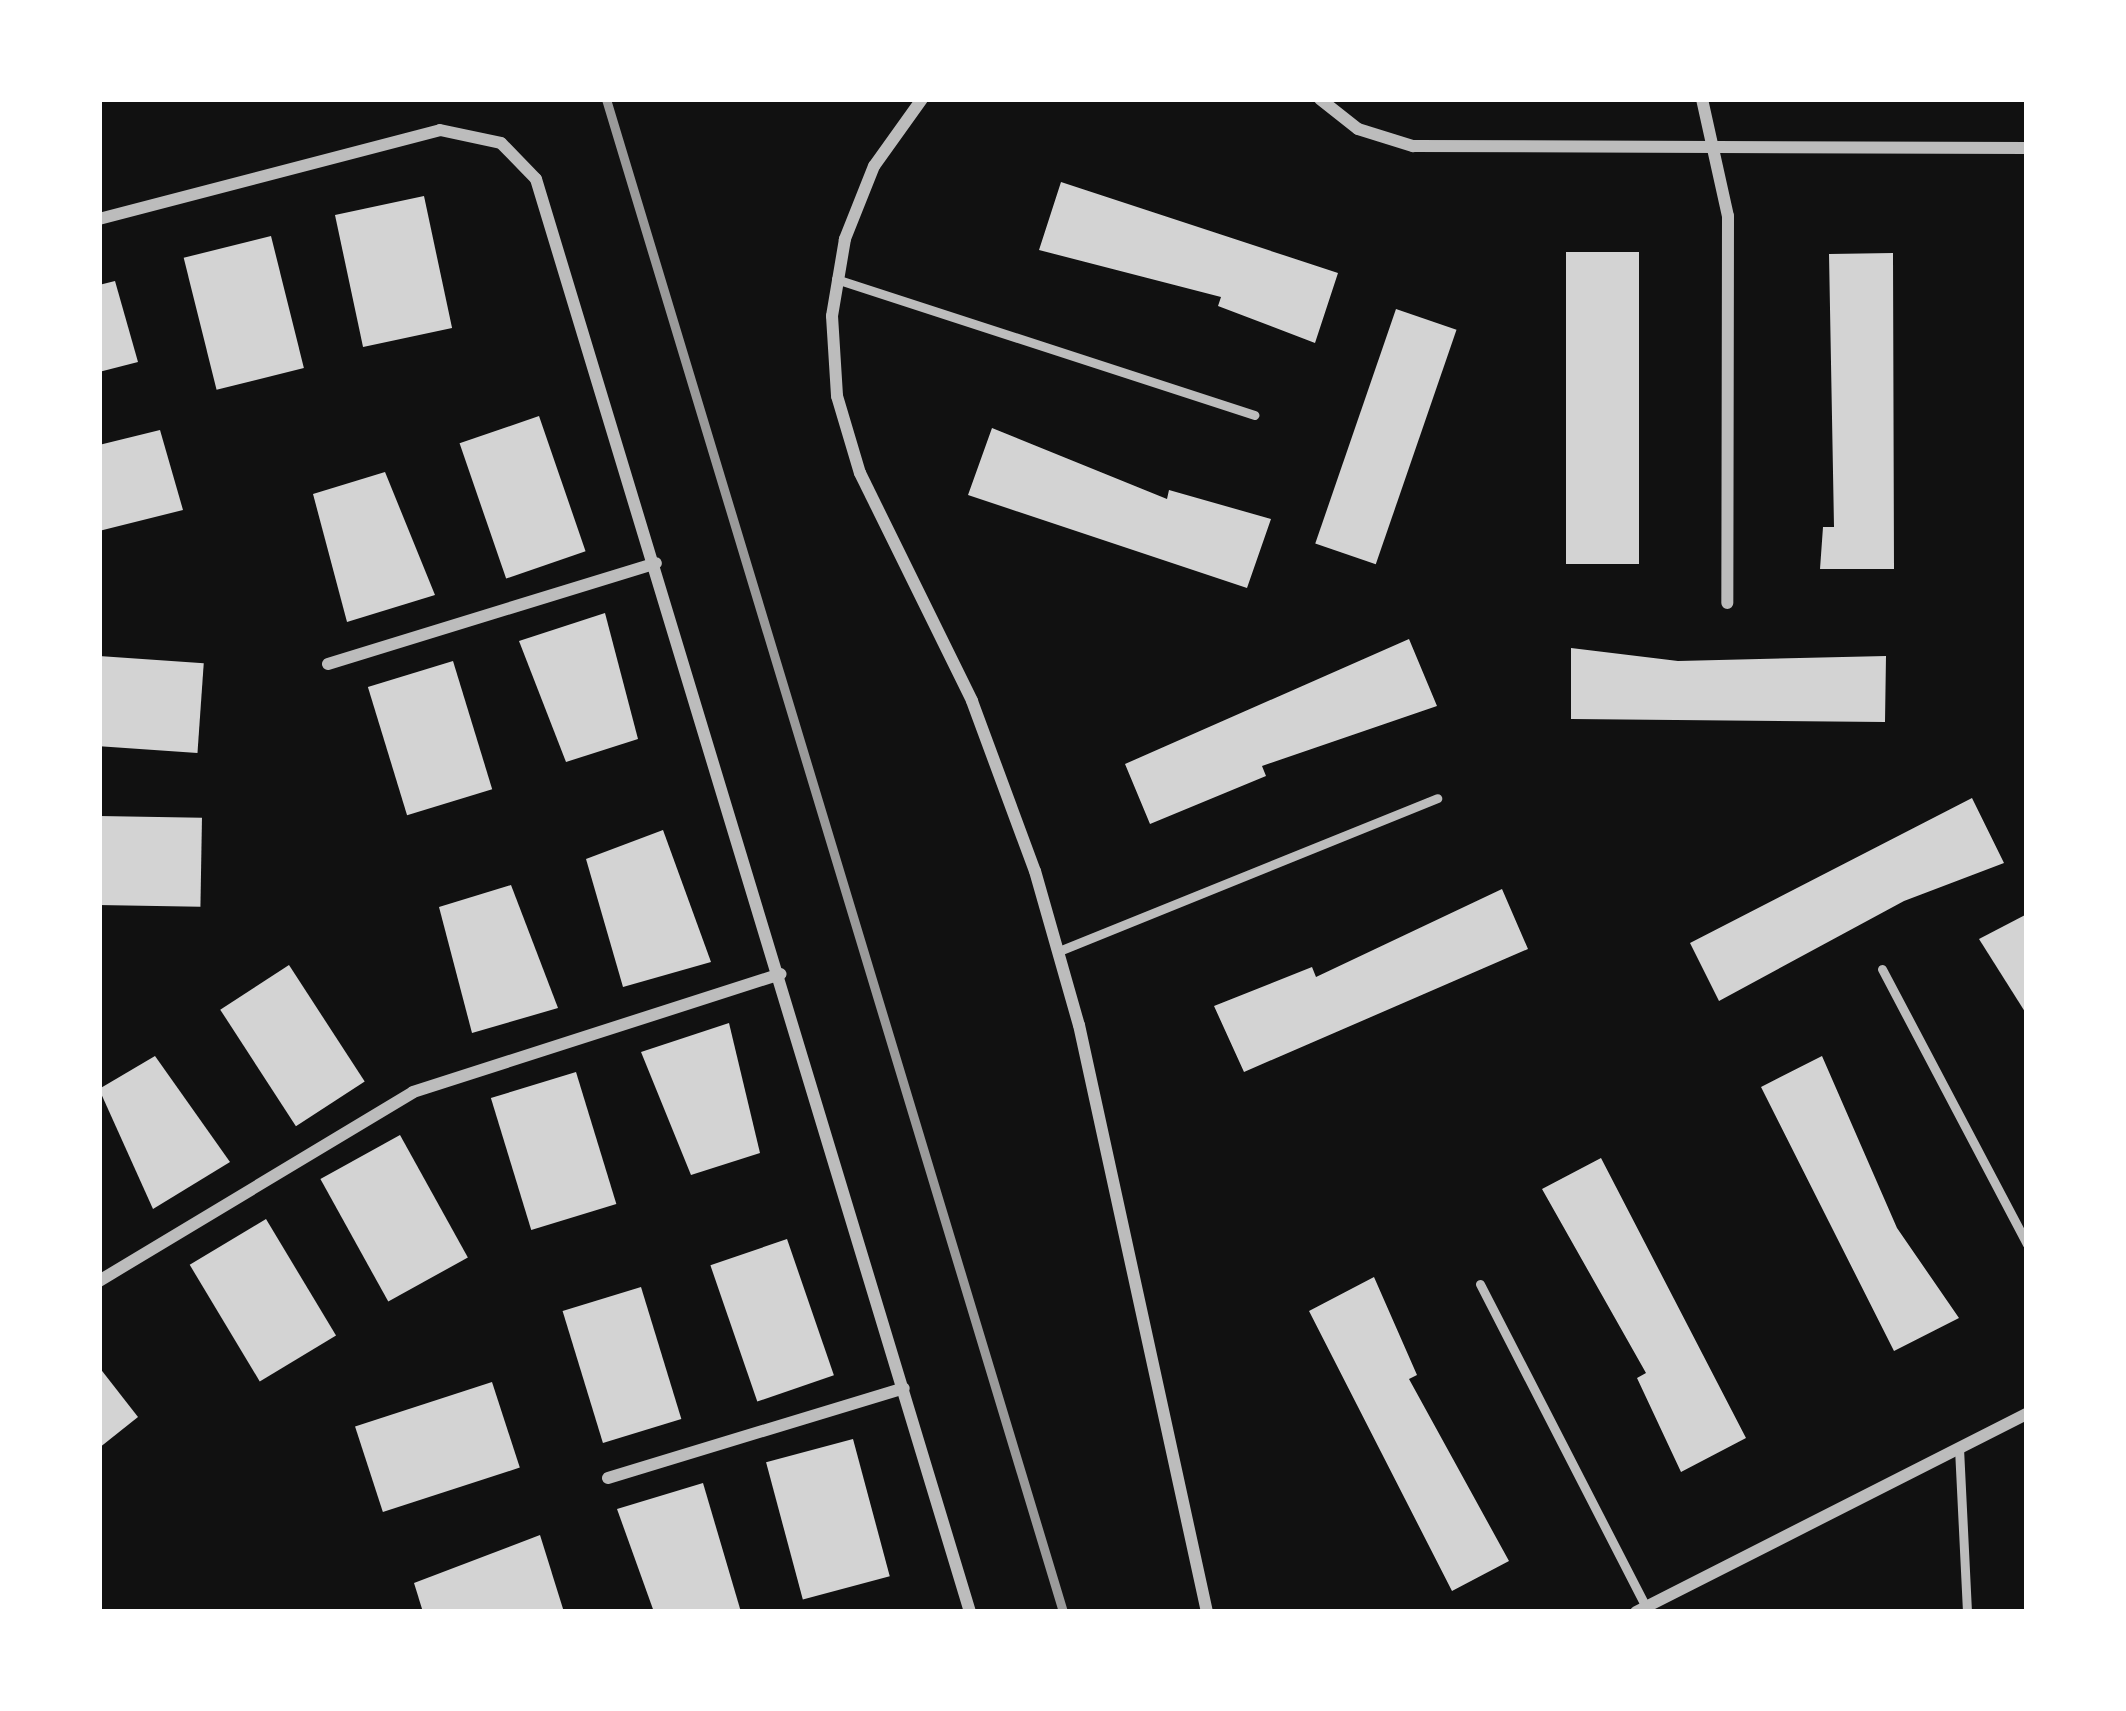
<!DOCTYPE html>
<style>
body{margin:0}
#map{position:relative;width:2126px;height:1711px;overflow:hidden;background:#111;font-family:Figtree,sans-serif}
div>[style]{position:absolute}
.building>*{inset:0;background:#d3d3d3;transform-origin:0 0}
.service>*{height:9px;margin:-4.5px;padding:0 4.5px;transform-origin:4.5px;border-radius:4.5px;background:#bcbcbc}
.minor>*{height:12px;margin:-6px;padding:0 6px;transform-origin:6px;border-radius:6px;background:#bcbcbc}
.rail>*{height:9px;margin:-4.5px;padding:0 4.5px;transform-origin:4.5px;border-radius:4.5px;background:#9a9a9a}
span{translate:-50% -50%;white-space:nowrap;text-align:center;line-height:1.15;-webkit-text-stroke:9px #fff;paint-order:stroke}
.frame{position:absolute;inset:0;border:102px solid #fff;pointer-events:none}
</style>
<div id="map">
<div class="building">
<div style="clip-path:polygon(1061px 182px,1338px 273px,1315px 343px,1218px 306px,1221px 297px,1039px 250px)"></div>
<div style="left:424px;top:196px;width:135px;height:91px;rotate:78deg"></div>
<div style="left:271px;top:236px;width:136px;height:90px;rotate:76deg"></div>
<div style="left:1566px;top:252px;width:73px;height:312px"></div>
<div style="clip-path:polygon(1893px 253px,1894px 569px,1820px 569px,1823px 527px,1834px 527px,1829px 254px)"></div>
<div style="clip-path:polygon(115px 281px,138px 362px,99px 372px,99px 285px)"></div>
<div style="left:1396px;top:309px;width:64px;height:248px;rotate:19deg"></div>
<div style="left:539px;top:416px;width:143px;height:84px;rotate:71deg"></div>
<div style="clip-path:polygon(992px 428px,1167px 499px,1169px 490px,1271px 519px,1247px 588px,968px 495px)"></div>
<div style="clip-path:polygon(160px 430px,183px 510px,99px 531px,99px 445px)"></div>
<div style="clip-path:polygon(385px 472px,435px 595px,347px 622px,313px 494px)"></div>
<div style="clip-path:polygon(605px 613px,638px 739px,566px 762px,519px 641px)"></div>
<div style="clip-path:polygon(1409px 639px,1437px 706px,1262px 766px,1266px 776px,1150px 824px,1125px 764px)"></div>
<div style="clip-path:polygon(1571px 648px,1678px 661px,1886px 656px,1885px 722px,1571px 719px)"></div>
<div style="left:99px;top:656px;width:105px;height:90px;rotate:4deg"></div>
<div style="left:453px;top:661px;width:134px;height:89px;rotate:73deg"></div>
<div style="clip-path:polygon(1972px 798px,2004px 863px,1904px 901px,1719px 1001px,1690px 943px)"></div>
<div style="left:99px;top:816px;width:103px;height:89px;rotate:1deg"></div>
<div style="clip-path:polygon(663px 830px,711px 962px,623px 987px,586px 859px)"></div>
<div style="clip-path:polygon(511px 885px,558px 1008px,472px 1033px,439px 907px)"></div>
<div style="clip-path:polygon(1502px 889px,1528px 949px,1244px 1072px,1214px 1006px,1312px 967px,1316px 977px)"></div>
<div style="clip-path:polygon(2027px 914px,2027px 1015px,1979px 939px)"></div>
<div style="left:289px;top:965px;width:139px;height:82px;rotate:57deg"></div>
<div style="clip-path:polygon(729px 1023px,760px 1153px,691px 1175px,641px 1052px)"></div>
<div style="clip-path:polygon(155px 1056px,230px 1162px,153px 1209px,99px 1089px)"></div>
<div style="clip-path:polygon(1822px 1056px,1897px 1228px,1959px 1318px,1894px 1351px,1761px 1087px)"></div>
<div style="left:576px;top:1072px;width:138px;height:89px;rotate:73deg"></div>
<div style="left:400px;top:1135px;width:140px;height:91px;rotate:61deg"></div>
<div style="clip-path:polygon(1601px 1158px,1746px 1438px,1681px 1472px,1637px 1378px,1646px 1373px,1542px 1189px)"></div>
<div style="left:266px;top:1219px;width:136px;height:89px;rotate:59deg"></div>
<div style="left:787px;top:1239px;width:144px;height:81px;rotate:71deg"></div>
<div style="clip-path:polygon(1374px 1277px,1417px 1375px,1409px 1379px,1509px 1561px,1452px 1591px,1309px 1311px)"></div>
<div style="left:641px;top:1287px;width:138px;height:82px;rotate:73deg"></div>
<div style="clip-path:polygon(99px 1367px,138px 1417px,99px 1448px)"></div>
<div style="left:492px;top:1382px;width:90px;height:144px;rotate:72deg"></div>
<div style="left:853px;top:1439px;width:142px;height:90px;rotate:75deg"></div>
<div style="clip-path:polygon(703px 1483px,741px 1612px,654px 1612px,617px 1509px)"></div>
<div style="clip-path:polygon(540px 1535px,564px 1612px,423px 1612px,414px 1583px)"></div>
</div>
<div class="service">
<div style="left:836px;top:279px;width:440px;rotate:18deg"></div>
<div style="left:1059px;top:951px;width:408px;rotate:-22deg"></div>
<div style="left:1882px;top:969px;width:311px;rotate:62.2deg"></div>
<div style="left:1480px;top:1284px;width:363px;rotate:62.8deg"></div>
<div style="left:1959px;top:1448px;width:164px;rotate:87.2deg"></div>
</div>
<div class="minor">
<div style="left:922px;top:99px;width:82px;rotate:125.6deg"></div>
<div style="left:874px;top:166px;width:79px;rotate:111.7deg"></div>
<div style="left:845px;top:239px;width:78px;rotate:99.6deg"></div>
<div style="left:832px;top:316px;width:80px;rotate:86.4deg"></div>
<div style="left:837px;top:396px;width:80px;rotate:73.4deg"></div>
<div style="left:860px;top:473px;width:254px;rotate:63.8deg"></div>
<div style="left:972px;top:701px;width:181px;rotate:69.7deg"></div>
<div style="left:1035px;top:871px;width:160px;rotate:74.1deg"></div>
<div style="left:1079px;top:1025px;width:601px;rotate:77.7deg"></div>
<div style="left:1320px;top:99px;width:48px;rotate:38.3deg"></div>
<div style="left:1358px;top:129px;width:58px;rotate:17.2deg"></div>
<div style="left:1413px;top:146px;width:614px;rotate:0.19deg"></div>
<div style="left:1702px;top:99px;width:120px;rotate:77.5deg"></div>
<div style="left:1728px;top:216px;width:387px;rotate:90.1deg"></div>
<div style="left:99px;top:219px;width:352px;rotate:-14.6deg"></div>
<div style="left:440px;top:130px;width:62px;rotate:12deg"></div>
<div style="left:501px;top:143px;width:50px;rotate:45.8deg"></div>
<div style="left:536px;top:179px;width:1497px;rotate:73.15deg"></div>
<div style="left:328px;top:664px;width:343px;rotate:-17.1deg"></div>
<div style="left:99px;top:1281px;width:366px;rotate:-31deg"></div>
<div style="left:413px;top:1092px;width:386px;rotate:-17.8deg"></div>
<div style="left:608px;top:1478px;width:309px;rotate:-16.9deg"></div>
<div style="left:1636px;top:1612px;width:438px;rotate:-26.9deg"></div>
</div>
<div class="rail">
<div style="left:606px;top:99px;width:1581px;rotate:73.19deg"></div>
</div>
<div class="frame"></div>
</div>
